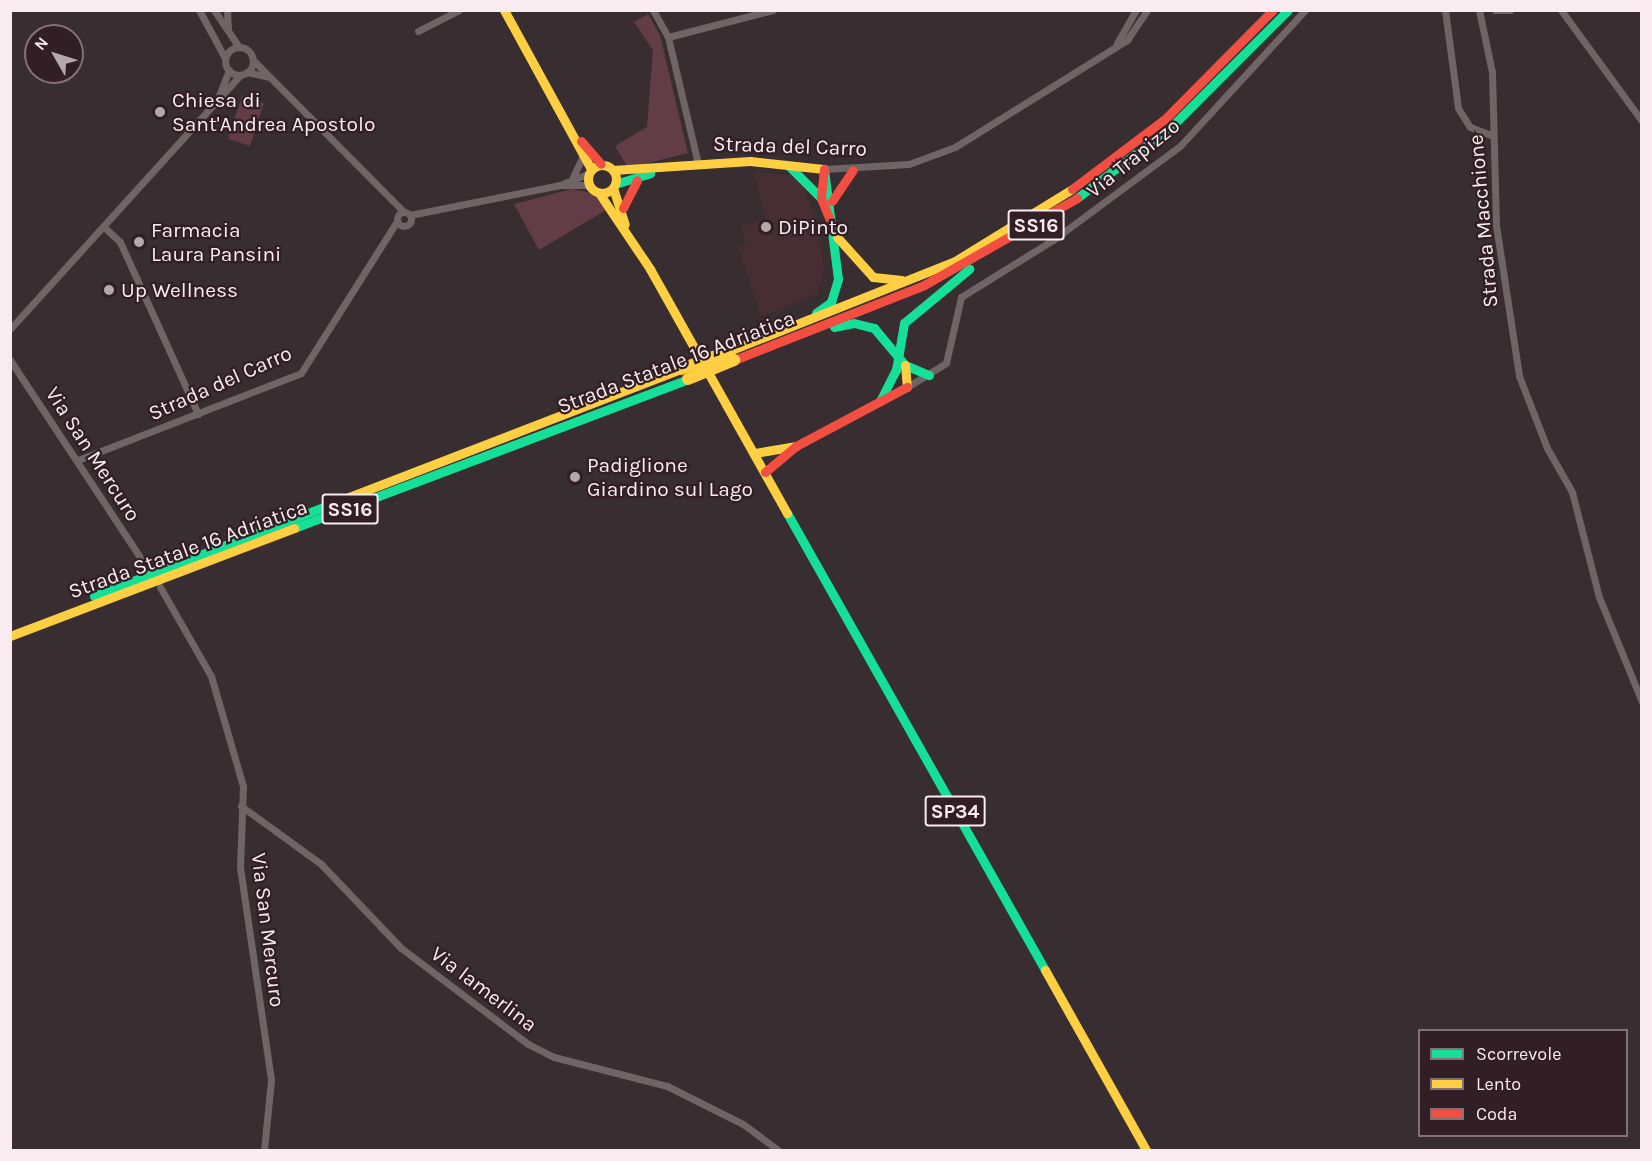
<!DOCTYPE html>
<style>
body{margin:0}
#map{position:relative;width:1652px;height:1161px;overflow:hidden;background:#382d30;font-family:Karla,sans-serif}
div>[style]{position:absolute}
.built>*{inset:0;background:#462e34}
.green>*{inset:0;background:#623d48;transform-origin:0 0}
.street>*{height:7px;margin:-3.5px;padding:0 3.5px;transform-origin:3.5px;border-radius:3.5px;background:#6f6567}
.street>.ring{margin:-3.5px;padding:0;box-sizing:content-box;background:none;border:7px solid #6f6567;border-radius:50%}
.fast>*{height:9px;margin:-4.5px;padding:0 4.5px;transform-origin:4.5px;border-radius:4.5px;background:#16e098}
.slow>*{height:9px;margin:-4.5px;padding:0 4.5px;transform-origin:4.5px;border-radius:4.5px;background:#ffcf43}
.slow>.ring{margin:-4.5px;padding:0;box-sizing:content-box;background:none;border:9px solid #ffcf43;border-radius:50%}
.jam>*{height:9px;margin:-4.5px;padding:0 4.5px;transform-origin:4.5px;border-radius:4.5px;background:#f24e42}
.slow-bridge>*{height:12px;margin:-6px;padding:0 6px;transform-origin:6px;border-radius:6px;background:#ffcf43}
.dots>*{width:16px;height:16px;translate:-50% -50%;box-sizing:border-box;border:3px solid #321f25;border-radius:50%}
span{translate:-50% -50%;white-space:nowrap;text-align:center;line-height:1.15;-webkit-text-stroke:4.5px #321f25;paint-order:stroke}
.shield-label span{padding:2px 4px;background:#321f25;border:2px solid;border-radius:4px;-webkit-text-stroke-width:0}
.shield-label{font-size:20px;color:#f9ebef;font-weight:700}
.poi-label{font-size:21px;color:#f9ebef}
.left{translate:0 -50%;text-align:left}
.street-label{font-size:21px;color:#f9ebef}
.frame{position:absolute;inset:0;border:12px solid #f9ebef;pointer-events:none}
.legend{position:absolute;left:1418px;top:1029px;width:210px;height:108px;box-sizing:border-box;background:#321f25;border:2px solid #827176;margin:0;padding:8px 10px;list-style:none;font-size:18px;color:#f9ebef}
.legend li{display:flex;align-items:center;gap:12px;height:30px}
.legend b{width:30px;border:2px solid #827176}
.north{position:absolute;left:24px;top:24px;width:60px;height:60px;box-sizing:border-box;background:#321f25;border:2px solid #827176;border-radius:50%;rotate:309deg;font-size:16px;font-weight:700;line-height:24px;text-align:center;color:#f9ebef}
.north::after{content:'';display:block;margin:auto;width:21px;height:27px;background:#b5a8ac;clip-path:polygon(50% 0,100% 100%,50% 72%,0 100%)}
</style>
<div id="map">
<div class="built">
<div style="clip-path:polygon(754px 172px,791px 175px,803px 187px,818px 224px,824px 268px,818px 294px,761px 317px,738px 246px,746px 244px,741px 226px,765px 219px)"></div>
</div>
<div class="green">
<div style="clip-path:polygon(648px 14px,660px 35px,688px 153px,628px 168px,615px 146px,647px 127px,653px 50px,634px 22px)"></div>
<div style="left:242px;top:96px;width:23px;height:45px;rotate:18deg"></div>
<div style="clip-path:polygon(572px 189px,592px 193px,606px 210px,539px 250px,514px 204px)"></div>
</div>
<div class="street">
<div style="left:199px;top:10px;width:55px;rotate:61.6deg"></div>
<div style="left:214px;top:10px;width:45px;rotate:56deg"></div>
<div style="left:227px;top:10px;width:20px;rotate:87deg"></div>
<div style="left:653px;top:10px;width:31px;rotate:61deg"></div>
<div style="left:668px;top:37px;width:130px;rotate:76.7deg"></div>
<div style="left:1445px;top:10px;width:99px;rotate:82.4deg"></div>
<div style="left:1458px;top:108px;width:22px;rotate:58deg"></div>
<div style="left:1470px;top:127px;width:22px;rotate:21deg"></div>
<div style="left:1479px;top:10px;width:63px;rotate:78.2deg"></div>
<div style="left:1492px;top:72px;width:153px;rotate:88.5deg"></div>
<div style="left:1496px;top:225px;width:153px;rotate:81.3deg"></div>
<div style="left:1519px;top:376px;width:77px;rotate:68.7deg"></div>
<div style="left:1547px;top:448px;width:51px;rotate:60.4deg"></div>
<div style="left:1572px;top:492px;width:108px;rotate:75.6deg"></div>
<div style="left:1599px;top:597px;width:113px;rotate:67.7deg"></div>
<div style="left:1495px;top:10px;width:15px"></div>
<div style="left:1561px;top:10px;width:137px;rotate:53.9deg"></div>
<div style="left:418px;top:31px;width:46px;rotate:-27.1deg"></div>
<div style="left:668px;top:37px;width:108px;rotate:-14.4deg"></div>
<div style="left:1117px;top:43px;width:38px;rotate:-60deg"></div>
<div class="ring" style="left:225px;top:47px;width:21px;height:21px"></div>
<div style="left:253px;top:60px;width:214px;rotate:45.2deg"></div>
<div style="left:247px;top:72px;width:23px;rotate:13deg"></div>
<div style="left:219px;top:96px;width:28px;rotate:-69deg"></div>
<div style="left:824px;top:169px;width:85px;rotate:-3.4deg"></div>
<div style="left:909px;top:164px;width:49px;rotate:-20.3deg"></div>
<div style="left:955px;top:147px;width:203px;rotate:-31.9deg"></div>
<div style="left:1127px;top:40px;width:36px;rotate:-56deg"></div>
<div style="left:573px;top:177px;width:23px;rotate:-65deg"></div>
<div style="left:562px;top:185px;width:27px"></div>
<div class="ring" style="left:397px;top:212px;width:7px;height:7px"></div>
<div style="left:410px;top:215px;width:153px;rotate:-11.3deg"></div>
<div style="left:560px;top:185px;width:31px;rotate:-22deg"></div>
<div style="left:104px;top:227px;width:22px;rotate:43deg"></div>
<div style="left:120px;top:242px;width:189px;rotate:65.6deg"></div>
<div style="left:10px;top:329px;width:343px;rotate:-47.8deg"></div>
<div style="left:10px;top:360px;width:247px;rotate:56.6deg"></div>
<div style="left:907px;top:387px;width:46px;rotate:-31.6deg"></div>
<div style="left:946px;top:363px;width:68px;rotate:-77.2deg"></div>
<div style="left:961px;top:297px;width:108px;rotate:-31.8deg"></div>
<div style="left:1053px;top:240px;width:158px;rotate:-36.5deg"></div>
<div style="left:1180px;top:146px;width:185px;rotate:-47.4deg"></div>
<div style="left:78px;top:460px;width:239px;rotate:-21.3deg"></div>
<div style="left:301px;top:373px;width:180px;rotate:-57.7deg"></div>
<div style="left:160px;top:587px;width:103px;rotate:60.2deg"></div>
<div style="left:211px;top:676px;width:115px;rotate:73.8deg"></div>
<div style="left:243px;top:786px;width:81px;rotate:92.1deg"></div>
<div style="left:240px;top:867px;width:215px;rotate:81.7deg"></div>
<div style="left:271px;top:1080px;width:70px;rotate:95.7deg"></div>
<div style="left:241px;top:806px;width:99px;rotate:35.9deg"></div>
<div style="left:321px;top:864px;width:116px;rotate:46.4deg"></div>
<div style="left:401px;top:948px;width:159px;rotate:37.1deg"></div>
<div style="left:528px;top:1044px;width:29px;rotate:27deg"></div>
<div style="left:554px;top:1057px;width:117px;rotate:14.4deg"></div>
<div style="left:667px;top:1086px;width:85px;rotate:26.6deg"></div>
<div style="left:743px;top:1124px;width:44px;rotate:36.6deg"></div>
</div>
<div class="fast">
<div style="left:789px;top:166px;width:45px;rotate:45deg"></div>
<div style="left:615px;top:184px;width:37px;rotate:-17deg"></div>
<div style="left:1077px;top:198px;width:118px;rotate:-37.1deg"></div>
<div style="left:1171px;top:127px;width:165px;rotate:-45deg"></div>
<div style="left:816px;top:313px;width:19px;rotate:-36deg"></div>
<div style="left:831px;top:302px;width:24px;rotate:-73deg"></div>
<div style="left:838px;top:279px;width:111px;rotate:-97.3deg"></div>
<div style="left:834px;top:327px;width:20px;rotate:-11deg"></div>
<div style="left:854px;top:323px;width:21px;rotate:14deg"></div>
<div style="left:874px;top:328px;width:48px;rotate:50deg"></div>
<div style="left:905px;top:365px;width:26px;rotate:23deg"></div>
<div style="left:880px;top:401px;width:35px;rotate:-63deg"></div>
<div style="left:896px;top:370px;width:48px;rotate:-80.3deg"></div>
<div style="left:904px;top:323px;width:85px;rotate:-39.7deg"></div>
<div style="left:787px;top:513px;width:525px;rotate:60.55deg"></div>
<div style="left:294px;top:528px;width:421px;rotate:-20.7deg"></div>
<div style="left:94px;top:596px;width:260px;rotate:-21.2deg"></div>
</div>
<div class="slow">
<div style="left:504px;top:10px;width:181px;rotate:61.3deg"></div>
<div class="ring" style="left:588px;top:165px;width:19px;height:19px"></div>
<div style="left:613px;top:170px;width:137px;rotate:-3.8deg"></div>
<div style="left:750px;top:161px;width:74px;rotate:6.2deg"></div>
<div style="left:613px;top:188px;width:38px;rotate:72deg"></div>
<div style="left:599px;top:193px;width:92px;rotate:56.1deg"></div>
<div style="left:650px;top:269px;width:280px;rotate:60.7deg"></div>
<div style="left:837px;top:237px;width:54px;rotate:48deg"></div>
<div style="left:873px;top:277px;width:29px;rotate:6deg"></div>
<div style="left:729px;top:351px;width:243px;rotate:-21.7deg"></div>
<div style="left:955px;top:261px;width:137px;rotate:-31.6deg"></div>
<div style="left:905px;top:365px;width:22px;rotate:85deg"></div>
<div style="left:755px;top:453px;width:42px;rotate:-9.7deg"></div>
<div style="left:336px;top:502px;width:370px;rotate:-21.1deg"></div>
<div style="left:10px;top:636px;width:304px;rotate:-20.8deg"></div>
<div style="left:1045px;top:970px;width:206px;rotate:60.7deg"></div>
</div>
<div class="jam">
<div style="left:581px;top:141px;width:30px;rotate:49deg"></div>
<div style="left:824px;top:169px;width:29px;rotate:96deg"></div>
<div style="left:821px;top:198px;width:22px;rotate:68deg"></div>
<div style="left:1072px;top:189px;width:116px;rotate:-37deg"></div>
<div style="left:1165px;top:119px;width:153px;rotate:-45.3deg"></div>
<div style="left:832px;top:201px;width:37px;rotate:-56deg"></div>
<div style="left:623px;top:208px;width:31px;rotate:-63deg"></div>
<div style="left:734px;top:360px;width:204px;rotate:-21.5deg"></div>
<div style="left:924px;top:285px;width:176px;rotate:-29.6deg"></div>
<div style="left:765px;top:472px;width:40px;rotate:-40deg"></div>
<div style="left:796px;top:446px;width:126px;rotate:-28deg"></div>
</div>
<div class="slow-bridge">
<div style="left:681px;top:369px;width:51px;rotate:-20.6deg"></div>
<div style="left:688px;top:379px;width:50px;rotate:-22.4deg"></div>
</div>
<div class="dots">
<div style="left:160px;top:112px;background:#b5a8ac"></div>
<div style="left:766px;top:227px;background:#b5a8ac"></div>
<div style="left:139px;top:242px;background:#b5a8ac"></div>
<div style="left:109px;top:290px;background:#b5a8ac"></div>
<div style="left:575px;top:477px;background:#b5a8ac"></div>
</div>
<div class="shield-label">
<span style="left:1036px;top:225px">SS16</span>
<span style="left:350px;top:509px">SS16</span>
<span style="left:955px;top:811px">SP34</span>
</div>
<div class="poi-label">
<span class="left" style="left:172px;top:112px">Chiesa di<br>Sant'Andrea Apostolo</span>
<span class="left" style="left:778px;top:227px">DiPinto</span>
<span class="left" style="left:151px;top:242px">Farmacia<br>Laura Pansini</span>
<span class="left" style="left:121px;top:290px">Up Wellness</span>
<span class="left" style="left:587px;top:477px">Padiglione<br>Giardino sul Lago</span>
</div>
<div class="street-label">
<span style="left:790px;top:146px;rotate:2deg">Strada del Carro</span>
<span style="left:1133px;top:158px;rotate:-39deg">Via Trapizzo</span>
<span style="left:1483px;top:221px;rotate:-95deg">Strada Macchione</span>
<span style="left:676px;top:362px;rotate:-21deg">Strada Statale 16 Adriatica</span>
<span style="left:220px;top:383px;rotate:-24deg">Strada del Carro</span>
<span style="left:93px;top:454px;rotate:57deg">Via San Mercuro</span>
<span style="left:188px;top:549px;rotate:-20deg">Strada Statale 16 Adriatica</span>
<span style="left:268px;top:930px;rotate:83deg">Via San Mercuro</span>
<span style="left:484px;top:989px;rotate:37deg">Via lamerlina</span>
</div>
<div class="frame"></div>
<ul class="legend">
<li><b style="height:8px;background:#16e098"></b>Scorrevole</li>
<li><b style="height:8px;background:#ffcf43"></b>Lento</li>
<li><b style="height:8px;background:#f24e42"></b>Coda</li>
</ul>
<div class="north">N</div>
</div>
